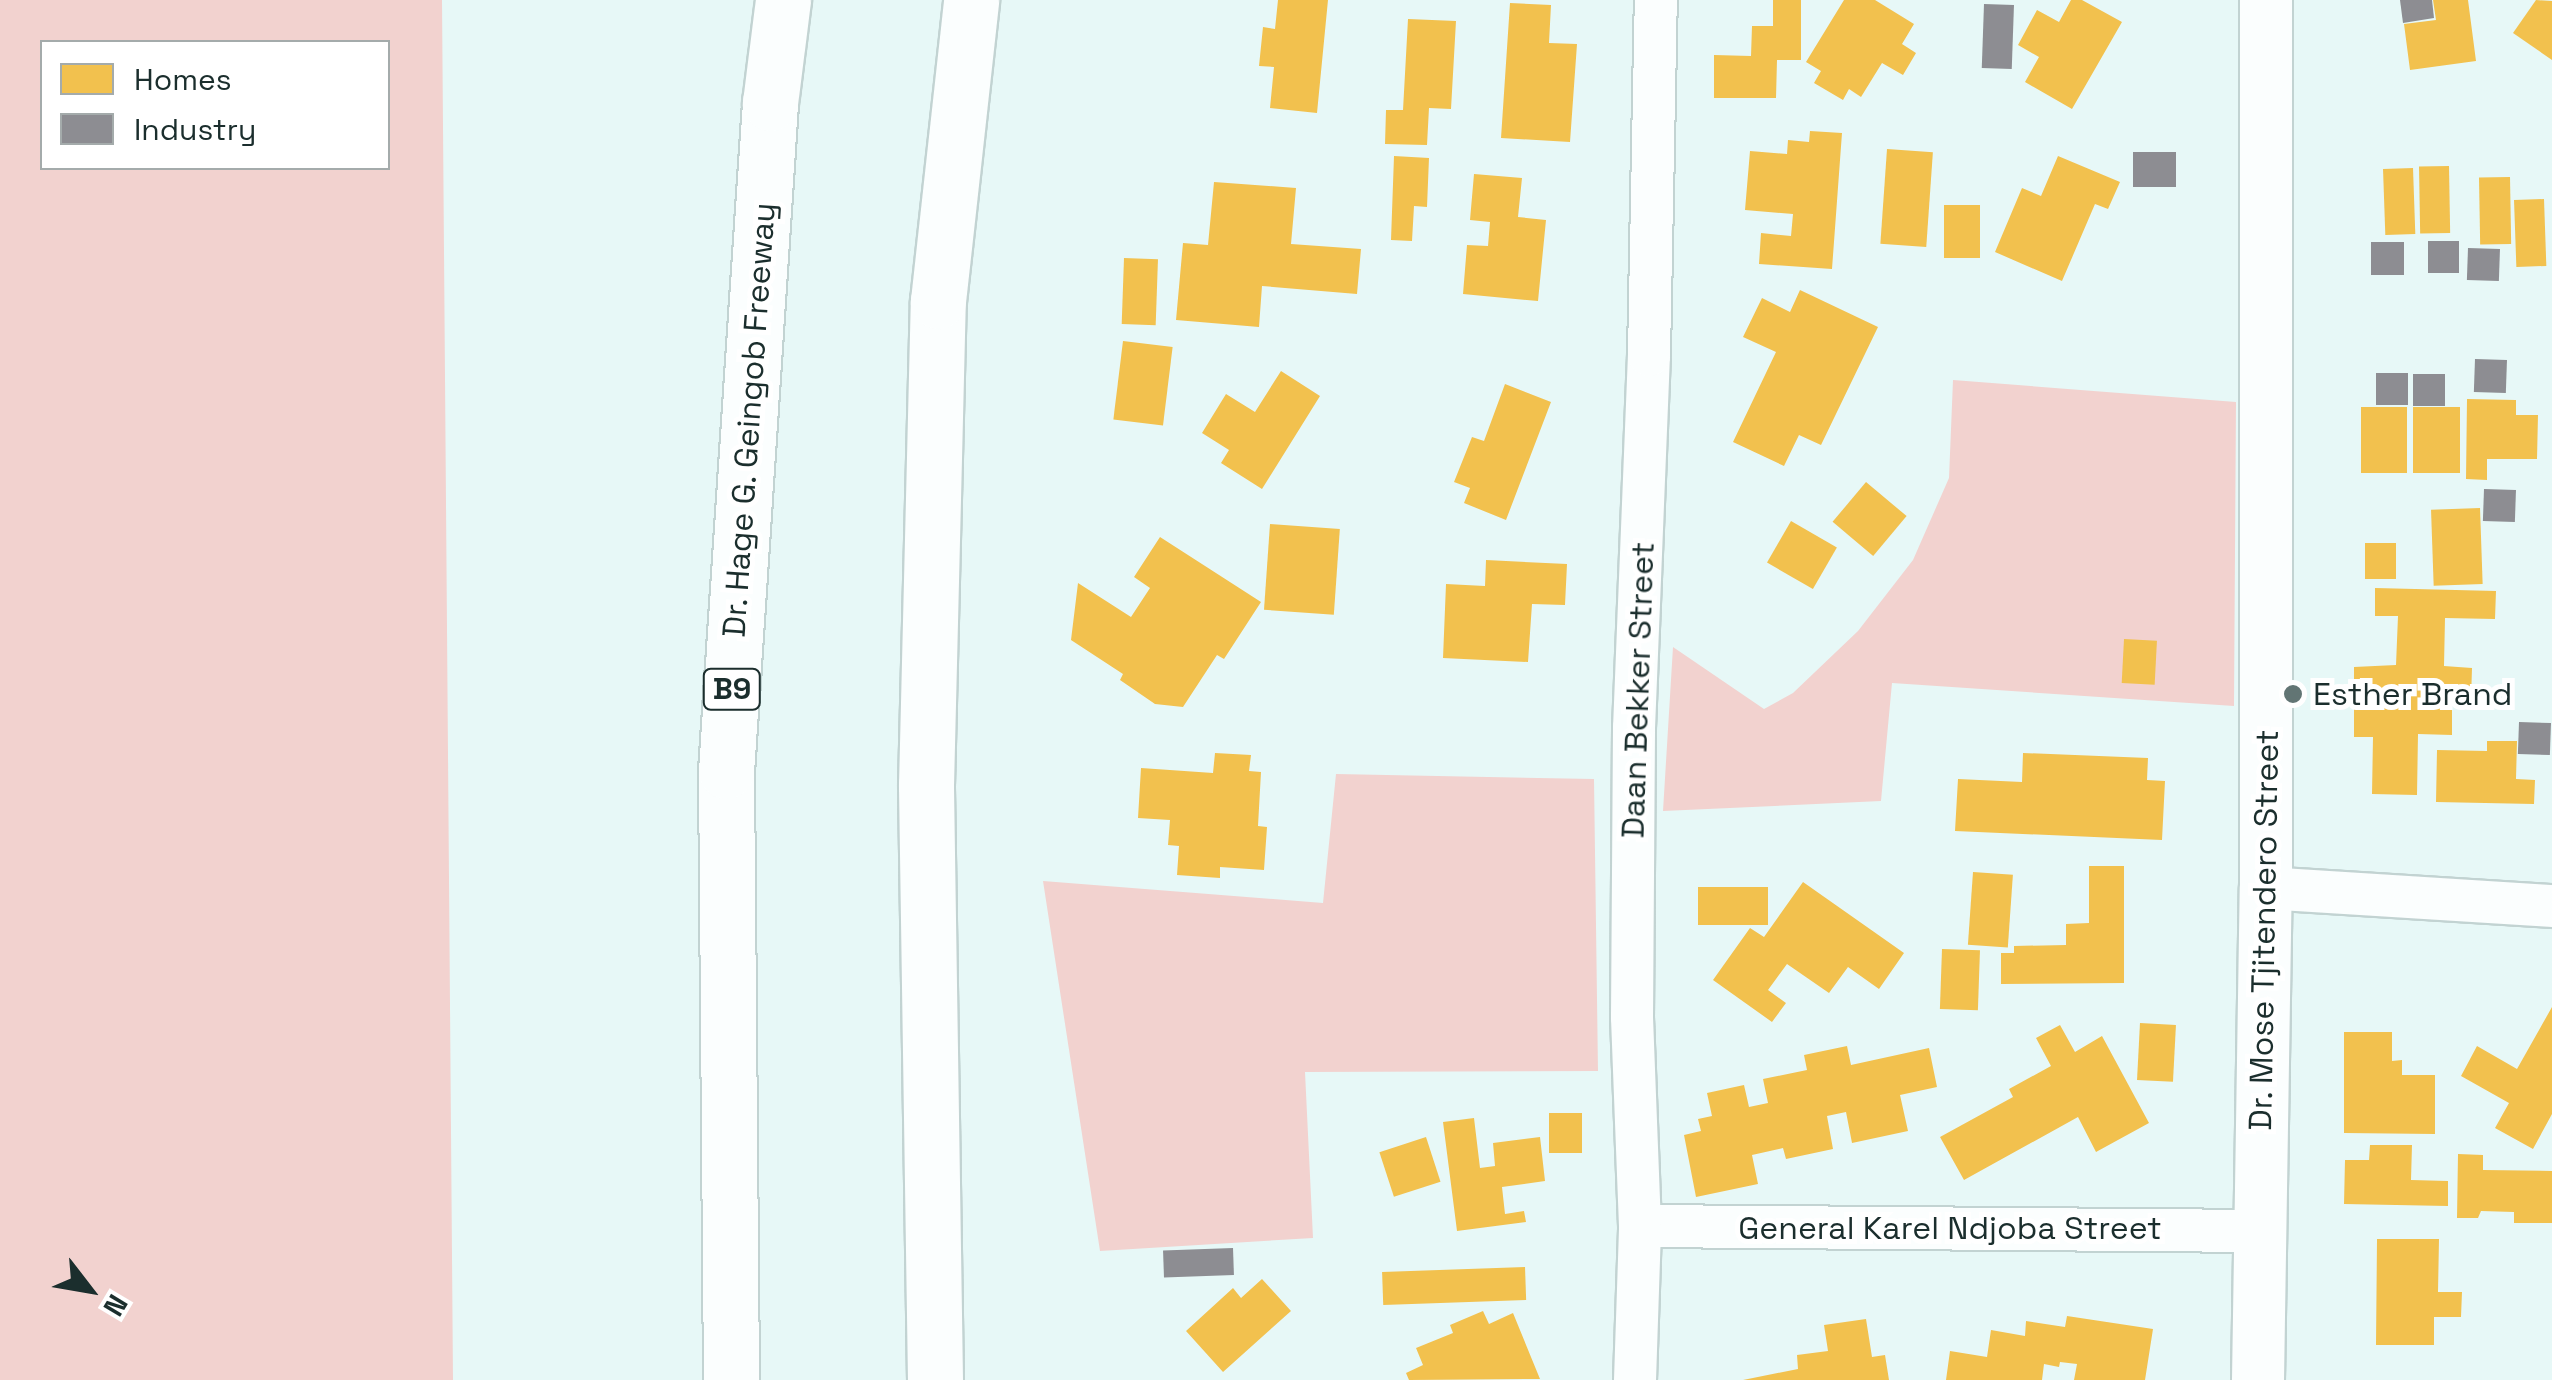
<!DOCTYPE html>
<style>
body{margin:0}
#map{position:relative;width:2552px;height:1380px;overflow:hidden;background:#e7f8f7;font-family:"Space Grotesk",sans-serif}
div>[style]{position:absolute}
.green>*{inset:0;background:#f2d2cf}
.homes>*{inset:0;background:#f2c14e;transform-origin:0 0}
.industry>*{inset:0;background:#8d8d92;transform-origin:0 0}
.roads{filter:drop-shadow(2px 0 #c2d3d2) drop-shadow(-2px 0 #c2d3d2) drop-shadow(0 2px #c2d3d2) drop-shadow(0 -2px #c2d3d2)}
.minor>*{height:42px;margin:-21px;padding:0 21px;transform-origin:21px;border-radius:21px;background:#fbfefe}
.tertiary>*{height:52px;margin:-26px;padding:0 26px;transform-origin:26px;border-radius:26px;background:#fbfefe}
.motorway>*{height:55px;margin:-27.5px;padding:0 27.5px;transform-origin:27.5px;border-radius:27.5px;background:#fbfefe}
.dots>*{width:28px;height:28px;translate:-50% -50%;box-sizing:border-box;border:5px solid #fff;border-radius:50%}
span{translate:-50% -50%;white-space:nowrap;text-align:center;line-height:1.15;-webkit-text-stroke:10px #fff;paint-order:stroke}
.shield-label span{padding:2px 8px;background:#fff;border:2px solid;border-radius:8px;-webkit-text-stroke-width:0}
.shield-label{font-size:30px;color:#1b2e2d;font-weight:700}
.street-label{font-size:32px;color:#1b2e2d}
.poi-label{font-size:32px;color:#1b2e2d}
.left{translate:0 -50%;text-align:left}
.legend{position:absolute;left:40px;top:40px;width:350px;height:130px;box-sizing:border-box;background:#fff;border:2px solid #a4abab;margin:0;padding:12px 18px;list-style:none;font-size:30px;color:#1b2e2d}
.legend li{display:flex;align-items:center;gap:20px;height:50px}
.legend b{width:50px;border:2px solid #a4abab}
.north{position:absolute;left:40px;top:1240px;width:100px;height:100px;-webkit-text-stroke:8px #fff;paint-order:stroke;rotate:121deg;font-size:28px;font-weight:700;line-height:40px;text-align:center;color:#1b2e2d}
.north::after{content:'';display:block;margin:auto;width:35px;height:45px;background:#1b2e2d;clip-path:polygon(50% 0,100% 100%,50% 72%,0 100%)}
</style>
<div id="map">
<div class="green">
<div style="clip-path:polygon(evenodd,0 0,442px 0,453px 1380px,0 1380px,0 0,42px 42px,388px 42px,388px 168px,42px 168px,42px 42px)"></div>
<div style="clip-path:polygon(1953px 380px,2236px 402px,2234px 706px,1892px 683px,1881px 801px,1663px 811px,1673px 647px,1764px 709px,1793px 693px,1858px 631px,1913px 560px,1949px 478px)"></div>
<div style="clip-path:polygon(1336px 774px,1594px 779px,1598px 1071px,1305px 1072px,1313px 1238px,1100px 1251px,1043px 881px,1323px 903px)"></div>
</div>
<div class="homes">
<div style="clip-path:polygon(1278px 0,1328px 0,1317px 113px,1270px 108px,1274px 67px,1259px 66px,1263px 27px,1275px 29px)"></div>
<div style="clip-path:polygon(1773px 0,1801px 0,1801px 60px,1777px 60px,1776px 98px,1714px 98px,1714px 55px,1751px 56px,1752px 26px,1773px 26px)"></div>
<div style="clip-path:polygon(1844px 0,1875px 0,1914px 24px,1902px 44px,1916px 53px,1903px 75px,1882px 63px,1861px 97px,1849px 89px,1843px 100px,1814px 83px,1821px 71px,1806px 62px)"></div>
<div style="clip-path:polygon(2071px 0,2082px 0,2122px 22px,2072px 109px,2025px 82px,2039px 57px,2018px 45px,2037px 10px,2059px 22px)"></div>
<div style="clip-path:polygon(2433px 0,2468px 0,2476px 61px,2410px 70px,2404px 24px,2436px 20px)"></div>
<div style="clip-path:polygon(2536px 0,2552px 1px,2552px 60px,2513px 33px)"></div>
<div style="clip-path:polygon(1510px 3px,1551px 5px,1549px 43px,1577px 44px,1570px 142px,1501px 138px)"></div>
<div style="clip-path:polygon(1408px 19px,1456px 21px,1451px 109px,1429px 108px,1427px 145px,1385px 144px,1386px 110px,1403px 110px)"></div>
<div style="clip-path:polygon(1810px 131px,1842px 133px,1832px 269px,1759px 264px,1761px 233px,1791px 236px,1793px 214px,1745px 210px,1750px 151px,1787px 154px,1788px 140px,1809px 142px)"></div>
<div style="left:1887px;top:149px;width:46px;height:95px;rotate:4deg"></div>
<div style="clip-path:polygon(1394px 156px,1429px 158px,1427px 207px,1414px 206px,1412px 241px,1391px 240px)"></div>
<div style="clip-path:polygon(2058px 156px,2120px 182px,2108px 209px,2095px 204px,2062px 281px,1995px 252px,2022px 188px,2041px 196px)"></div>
<div style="left:2449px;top:166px;width:67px;height:30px;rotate:89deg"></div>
<div style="left:2413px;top:168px;width:66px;height:30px;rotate:88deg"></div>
<div style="clip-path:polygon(1474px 174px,1522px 178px,1518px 217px,1546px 220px,1538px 301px,1463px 294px,1467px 245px,1488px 246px,1490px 222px,1470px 220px)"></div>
<div style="left:2510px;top:177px;width:67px;height:31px;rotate:89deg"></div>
<div style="clip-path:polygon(1214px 182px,1296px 188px,1291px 244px,1361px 249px,1357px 294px,1262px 286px,1259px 327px,1176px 320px,1183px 243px,1208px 245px)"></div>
<div style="left:2544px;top:199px;width:67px;height:30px;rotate:88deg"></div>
<div style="left:1944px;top:205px;width:36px;height:53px"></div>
<div style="left:1124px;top:258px;width:34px;height:66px;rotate:2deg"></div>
<div style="clip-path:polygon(1800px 290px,1878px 327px,1821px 445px,1799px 435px,1784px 466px,1733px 442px,1776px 352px,1743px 337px,1762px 298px,1790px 312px)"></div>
<div style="left:1123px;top:341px;width:50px;height:79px;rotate:7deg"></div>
<div style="clip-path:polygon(1281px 371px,1320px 396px,1262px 489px,1221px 463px,1229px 450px,1202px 433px,1226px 394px,1255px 412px)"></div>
<div style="clip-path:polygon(1505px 384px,1551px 402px,1506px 520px,1464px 503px,1470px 488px,1454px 482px,1472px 437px,1484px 441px)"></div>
<div style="clip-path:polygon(2467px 399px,2516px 400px,2516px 415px,2538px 415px,2537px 459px,2487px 459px,2487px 480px,2466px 479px)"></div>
<div style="left:2407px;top:407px;width:66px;height:46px;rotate:90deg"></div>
<div style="left:2413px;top:407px;width:47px;height:66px"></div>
<div style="left:1866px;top:482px;width:53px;height:52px;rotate:40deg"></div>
<div style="left:2480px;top:508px;width:76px;height:49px;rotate:88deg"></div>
<div style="left:1791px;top:521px;width:53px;height:48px;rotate:30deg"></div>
<div style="left:1270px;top:524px;width:70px;height:86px;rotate:4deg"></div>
<div style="clip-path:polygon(1160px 537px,1261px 602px,1224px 659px,1217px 655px,1183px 707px,1155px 704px,1120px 680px,1123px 674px,1071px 640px,1078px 583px,1131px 617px,1150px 588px,1134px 577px)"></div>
<div style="left:2365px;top:543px;width:31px;height:36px"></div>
<div style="clip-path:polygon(1486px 560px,1567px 564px,1565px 605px,1532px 604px,1528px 662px,1443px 658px,1446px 584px,1485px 586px)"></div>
<div style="clip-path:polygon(2375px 588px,2496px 591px,2495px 619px,2445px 618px,2444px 666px,2472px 668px,2471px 700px,2452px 700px,2452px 735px,2418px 734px,2417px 795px,2372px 794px,2373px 737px,2354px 737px,2354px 667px,2396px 665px,2398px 616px,2375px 616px)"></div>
<div style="left:2124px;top:639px;width:33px;height:44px;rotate:3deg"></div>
<div style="clip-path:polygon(2487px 741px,2517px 741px,2516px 779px,2535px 780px,2534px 804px,2436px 802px,2437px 750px,2487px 751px)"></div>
<div style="clip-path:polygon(1215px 753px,1251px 755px,1249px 771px,1261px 772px,1258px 826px,1267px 827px,1264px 870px,1220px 867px,1220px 878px,1177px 875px,1179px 846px,1168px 845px,1170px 820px,1138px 818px,1141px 768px,1213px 773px)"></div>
<div style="clip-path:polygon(2023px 753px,2148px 758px,2147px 780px,2165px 781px,2162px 840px,1955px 831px,1958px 779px,2022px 782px)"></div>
<div style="clip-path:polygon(2089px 866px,2124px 866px,2124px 983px,2001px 984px,2001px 953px,2014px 953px,2014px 946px,2066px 945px,2066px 924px,2089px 923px)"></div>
<div style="left:1973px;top:872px;width:40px;height:73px;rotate:4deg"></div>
<div style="clip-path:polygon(1803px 882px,1904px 953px,1879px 989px,1848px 967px,1829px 993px,1787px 964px,1768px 990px,1786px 1003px,1772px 1022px,1713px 980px,1750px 928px,1764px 937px)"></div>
<div style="left:1768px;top:887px;width:38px;height:70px;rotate:90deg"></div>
<div style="left:1942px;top:949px;width:38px;height:60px;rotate:2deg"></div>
<div style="clip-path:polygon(2552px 1007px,2552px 1114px,2533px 1149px,2495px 1128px,2509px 1103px,2461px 1076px,2477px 1046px,2517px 1069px)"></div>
<div style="left:2140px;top:1023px;width:36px;height:57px;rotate:3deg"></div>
<div style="clip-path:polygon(2060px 1025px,2075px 1052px,2102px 1036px,2149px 1123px,2096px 1152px,2078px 1117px,1964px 1180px,1940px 1137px,2013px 1097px,2009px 1089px,2051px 1066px,2036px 1038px)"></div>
<div style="clip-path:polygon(2344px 1032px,2392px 1032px,2392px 1061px,2402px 1060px,2402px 1075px,2435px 1075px,2435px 1134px,2344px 1133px)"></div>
<div style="clip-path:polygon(1847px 1046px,1851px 1065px,1929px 1048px,1937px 1087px,1900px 1095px,1908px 1131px,1852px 1143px,1846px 1112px,1827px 1116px,1833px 1149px,1786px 1159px,1783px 1148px,1752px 1155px,1758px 1184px,1696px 1197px,1684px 1135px,1701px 1131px,1698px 1119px,1712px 1116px,1707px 1093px,1744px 1085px,1749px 1107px,1768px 1103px,1763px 1079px,1807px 1070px,1804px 1055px)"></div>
<div style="left:1549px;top:1113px;width:33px;height:40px"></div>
<div style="clip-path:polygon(1474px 1118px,1480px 1168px,1495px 1166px,1493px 1143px,1540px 1137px,1545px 1181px,1502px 1187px,1505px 1214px,1524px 1211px,1526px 1222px,1457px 1231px,1443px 1122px)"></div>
<div style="left:1426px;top:1137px;width:47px;height:49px;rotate:72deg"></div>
<div style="clip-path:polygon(2370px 1145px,2412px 1145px,2411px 1180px,2448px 1181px,2448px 1206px,2344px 1204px,2345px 1160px,2369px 1160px)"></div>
<div style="clip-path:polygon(2458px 1154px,2483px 1155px,2483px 1170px,2552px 1171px,2552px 1223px,2514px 1223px,2514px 1212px,2481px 1211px,2478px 1218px,2457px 1218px)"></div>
<div style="clip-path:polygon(2377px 1239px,2439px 1239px,2438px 1292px,2462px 1292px,2461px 1317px,2434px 1317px,2434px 1345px,2376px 1345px)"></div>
<div style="left:1525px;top:1267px;width:33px;height:143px;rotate:88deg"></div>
<div style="clip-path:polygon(1262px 1279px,1291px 1311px,1223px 1372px,1186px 1331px,1233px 1288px,1241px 1298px)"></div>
<div style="clip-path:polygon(1483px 1311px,1489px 1324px,1513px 1313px,1540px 1379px,1409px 1380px,1406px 1373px,1423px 1365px,1416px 1348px,1453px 1333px,1450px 1325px)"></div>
<div style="clip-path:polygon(2067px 1316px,2153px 1329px,2145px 1380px,2074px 1380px,2077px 1364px,2060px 1362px,2059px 1367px,2044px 1364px,2042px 1380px,1946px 1380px,1950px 1351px,1987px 1357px,1991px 1330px,2025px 1336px,2026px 1321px,2065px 1327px)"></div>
<div style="clip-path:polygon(1866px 1319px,1872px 1357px,1885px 1355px,1889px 1380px,1743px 1380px,1798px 1369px,1797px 1355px,1828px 1351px,1824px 1325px)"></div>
</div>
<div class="industry">
<div style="clip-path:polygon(2400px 0,2432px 0,2434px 18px,2403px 23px)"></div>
<div style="left:1984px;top:4px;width:30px;height:64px;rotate:2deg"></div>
<div style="left:2133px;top:152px;width:43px;height:35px"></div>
<div style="left:2428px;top:241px;width:31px;height:32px"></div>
<div style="left:2404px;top:242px;width:33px;height:33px;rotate:90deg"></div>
<div style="left:2468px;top:248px;width:32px;height:32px;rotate:2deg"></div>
<div style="left:2475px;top:359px;width:32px;height:33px;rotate:2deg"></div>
<div style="left:2376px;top:373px;width:32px;height:32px"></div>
<div style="left:2413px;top:374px;width:32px;height:32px"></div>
<div style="left:2484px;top:489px;width:32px;height:32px;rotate:2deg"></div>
<div style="left:2519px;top:722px;width:32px;height:32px;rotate:2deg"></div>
<div style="left:1233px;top:1248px;width:27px;height:70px;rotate:88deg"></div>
</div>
<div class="roads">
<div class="minor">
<div style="left:2266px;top:888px;width:287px;rotate:3.6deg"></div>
<div style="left:1640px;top:1226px;width:619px;rotate:0.46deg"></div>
<div style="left:1635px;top:1380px;width:154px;rotate:-88.1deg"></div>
<div style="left:1640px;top:1226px;width:209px;rotate:-92.2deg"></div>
<div style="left:1632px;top:1017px;width:289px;rotate:-89.6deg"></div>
<div style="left:1634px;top:728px;width:373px;rotate:-87.7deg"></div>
<div style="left:1649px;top:355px;width:355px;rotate:-88.9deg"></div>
</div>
<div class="tertiary">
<div style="left:2258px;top:1380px;width:492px;rotate:-89.1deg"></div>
<div style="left:2266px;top:888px;width:888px;rotate:-90deg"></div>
</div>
<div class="motorway">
<div style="left:731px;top:1380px;width:609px;rotate:-90.47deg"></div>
<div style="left:726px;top:771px;width:669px;rotate:-86.23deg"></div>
<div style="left:770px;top:103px;width:104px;rotate:-82.8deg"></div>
<div style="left:935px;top:1380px;width:595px;rotate:-90.87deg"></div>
<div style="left:926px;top:785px;width:484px;rotate:-88.6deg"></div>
<div style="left:938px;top:301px;width:303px;rotate:-83.7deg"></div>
</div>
</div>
<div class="dots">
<div style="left:2293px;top:694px;background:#627574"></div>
</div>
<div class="shield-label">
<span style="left:732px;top:689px">B9</span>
</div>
<div class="street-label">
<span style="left:749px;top:420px;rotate:-86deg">Dr. Hage G. Geingob Freeway</span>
<span style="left:1638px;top:690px;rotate:-88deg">Daan Bekker Street</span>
<span style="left:2264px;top:930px;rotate:-89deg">Dr. Mose Tjitendero Street</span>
<span style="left:1950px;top:1228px">General Karel Ndjoba Street</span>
</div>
<div class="poi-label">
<span class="left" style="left:2313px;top:694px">Esther Brand</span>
</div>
<ul class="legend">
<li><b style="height:28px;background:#f2c14e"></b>Homes</li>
<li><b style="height:28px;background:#8d8d92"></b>Industry</li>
</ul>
<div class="north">N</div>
</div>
